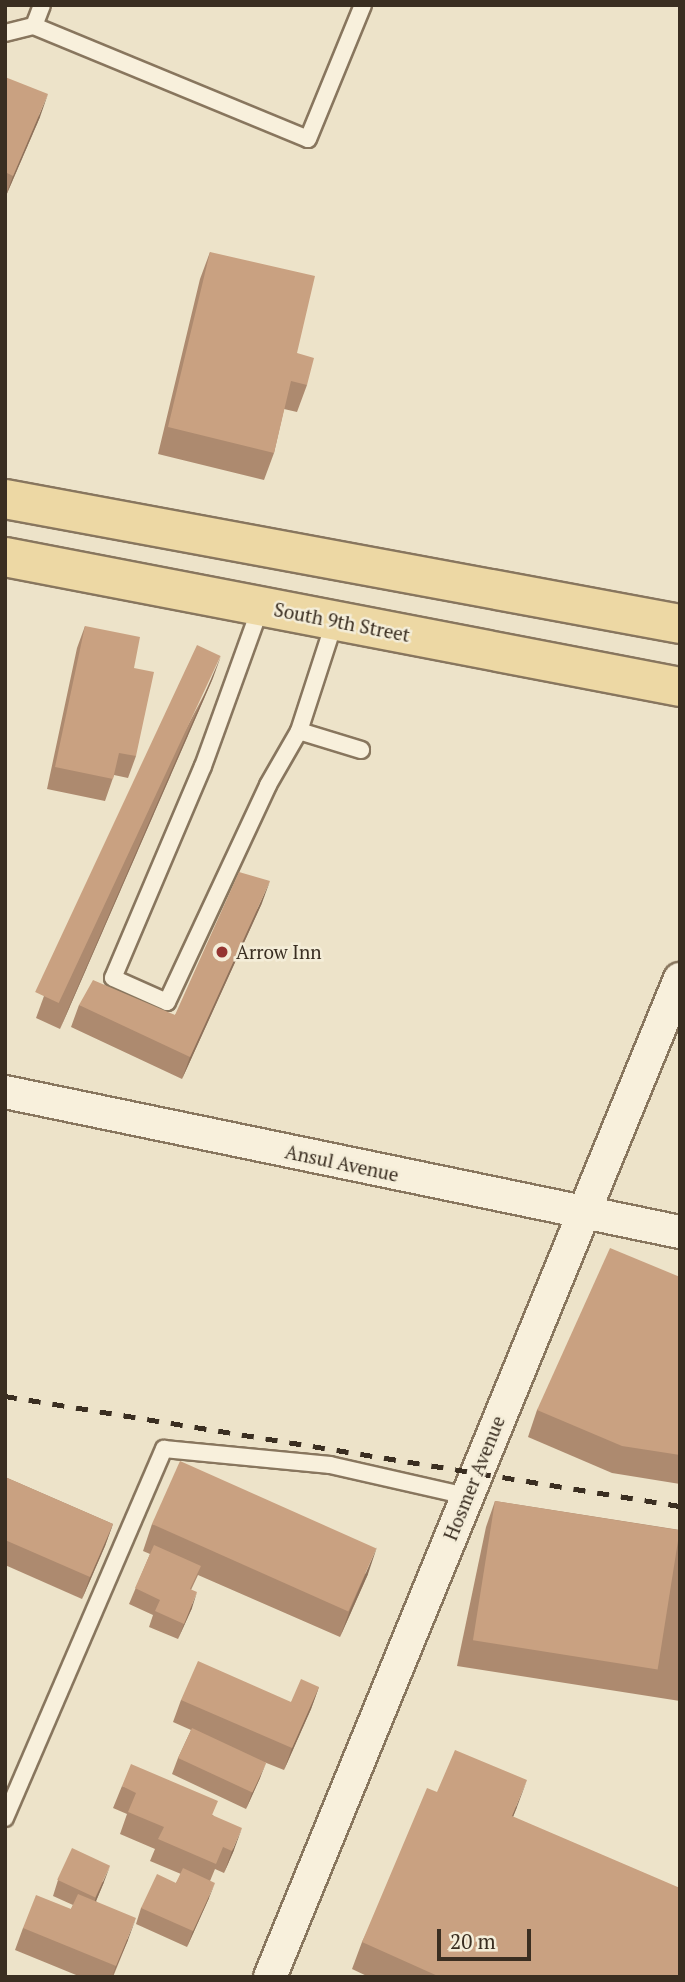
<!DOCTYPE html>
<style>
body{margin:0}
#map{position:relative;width:685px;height:1982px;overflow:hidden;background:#ede3c9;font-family:"PT Serif",serif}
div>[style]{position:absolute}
.roads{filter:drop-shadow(2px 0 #88765e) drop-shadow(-2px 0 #88765e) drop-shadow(0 2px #88765e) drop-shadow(0 -2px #88765e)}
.lane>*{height:16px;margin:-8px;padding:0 8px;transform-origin:8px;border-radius:8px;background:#f8f0dc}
.street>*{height:32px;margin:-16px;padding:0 16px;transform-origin:16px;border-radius:16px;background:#f8f0dc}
.primary>*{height:38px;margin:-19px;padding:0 19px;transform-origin:19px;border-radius:19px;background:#edd8a4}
.rail>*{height:5px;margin-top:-2.5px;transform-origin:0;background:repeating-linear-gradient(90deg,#3a2e21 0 12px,transparent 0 24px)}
.wall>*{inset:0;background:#ad8a6f}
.shaded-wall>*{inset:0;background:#8d715a}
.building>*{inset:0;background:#c9a181;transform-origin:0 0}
.dots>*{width:19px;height:19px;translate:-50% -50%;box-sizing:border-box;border:4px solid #f4edd8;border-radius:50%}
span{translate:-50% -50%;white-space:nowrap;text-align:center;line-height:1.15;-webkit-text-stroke:5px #f4edd8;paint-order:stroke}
.street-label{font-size:19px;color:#3a2e21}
.poi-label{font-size:19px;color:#3a2e21}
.left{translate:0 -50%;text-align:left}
.frame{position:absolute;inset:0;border:7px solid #3a2e21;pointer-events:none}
.scale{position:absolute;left:437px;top:1929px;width:94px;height:32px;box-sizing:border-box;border:4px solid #3a2e21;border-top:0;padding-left:9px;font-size:21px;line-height:24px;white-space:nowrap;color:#3a2e21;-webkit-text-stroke:5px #f4edd8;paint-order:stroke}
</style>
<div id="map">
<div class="roads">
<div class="lane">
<div style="left:34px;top:26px;width:296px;rotate:22.4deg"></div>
<div style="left:308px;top:139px;width:145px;rotate:-67.7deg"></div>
<div style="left:5px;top:33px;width:30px;rotate:-14deg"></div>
<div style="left:34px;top:26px;width:22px;rotate:-69deg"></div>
<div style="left:261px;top:606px;width:170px;rotate:109.9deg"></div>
<div style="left:203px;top:766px;width:230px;rotate:113deg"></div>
<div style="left:113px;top:978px;width:59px;rotate:24deg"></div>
<div style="left:167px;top:1002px;width:239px;rotate:-65deg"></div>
<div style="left:268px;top:785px;width:62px;rotate:-60.1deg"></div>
<div style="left:299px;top:731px;width:65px;rotate:17deg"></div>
<div style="left:299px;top:731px;width:117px;rotate:-72deg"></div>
<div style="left:5px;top:1818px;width:402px;rotate:-66.7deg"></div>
<div style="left:164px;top:1449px;width:167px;rotate:5.5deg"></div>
<div style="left:330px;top:1465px;width:140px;rotate:12.8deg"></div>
</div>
<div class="street">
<div style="left:5px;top:1092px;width:689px;rotate:11.72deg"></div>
<div style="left:270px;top:1977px;width:1079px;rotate:-67.67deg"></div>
</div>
<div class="primary">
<div style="left:5px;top:499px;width:686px;rotate:10.49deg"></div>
<div style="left:5px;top:557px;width:687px;rotate:10.9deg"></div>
</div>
</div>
<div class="rail">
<div style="left:5px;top:1396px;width:684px;rotate:9.26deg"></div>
</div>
<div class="wall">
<div style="clip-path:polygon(5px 77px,40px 117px,5px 198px)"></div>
<div style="clip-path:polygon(210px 252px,297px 353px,307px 385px,297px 412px,284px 409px,274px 453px,264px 480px,158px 454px,200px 279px)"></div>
<div style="clip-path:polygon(85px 626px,134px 668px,136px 756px,128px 778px,114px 775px,105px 801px,47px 789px,77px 648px)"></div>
<div style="clip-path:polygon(213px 678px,60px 1029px,36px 1018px,44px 996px)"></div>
<div style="clip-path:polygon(262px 903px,182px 1079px,71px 1027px,79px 1005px,175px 1015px)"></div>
<div style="clip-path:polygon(680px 1277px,680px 1484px,612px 1473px,528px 1437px,537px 1410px)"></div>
<div style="clip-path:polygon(5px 1477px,113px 1524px,105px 1546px,82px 1599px,5px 1565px)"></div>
<div style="clip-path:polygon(495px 1501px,680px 1530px,680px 1701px,457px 1666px,486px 1527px)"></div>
<div style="clip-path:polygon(152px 1524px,368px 1574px,340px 1637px,198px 1575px,191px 1590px,192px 1608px,178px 1639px,149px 1627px,153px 1615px,129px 1604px,150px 1554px,143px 1551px)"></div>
<div style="clip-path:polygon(319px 1687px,311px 1709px,284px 1770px,264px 1762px,260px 1778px,246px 1809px,172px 1774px,178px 1758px,191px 1730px,173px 1722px,181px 1700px,291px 1702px)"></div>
<div style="clip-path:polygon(122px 1786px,213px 1815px,234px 1850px,224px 1873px,215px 1869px,210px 1881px,209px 1898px,187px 1947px,136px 1924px,141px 1908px,176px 1883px,181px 1874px,150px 1861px,155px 1849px,120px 1834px,127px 1814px,113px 1808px)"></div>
<div style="clip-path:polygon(437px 1792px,517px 1807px,513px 1817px,680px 1977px,369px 1977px,352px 1969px,362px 1942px)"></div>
<div style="clip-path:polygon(58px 1880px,104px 1882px,96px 1901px,128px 1940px,113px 1977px,81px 1977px,15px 1950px,23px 1928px,71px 1909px,73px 1905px,53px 1896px)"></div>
</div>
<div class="shaded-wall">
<div style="clip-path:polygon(48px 94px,40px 117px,5px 198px,13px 176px)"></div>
<div style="clip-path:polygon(221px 656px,213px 678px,60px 1029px,69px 1007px)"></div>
<div style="clip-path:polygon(270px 881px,262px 903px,182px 1079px,190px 1057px)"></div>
<div style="clip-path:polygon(113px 1524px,105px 1546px,82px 1599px,90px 1577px)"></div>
<div style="clip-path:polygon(377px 1547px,368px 1574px,340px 1637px,350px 1610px)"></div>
<div style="clip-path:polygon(197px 1592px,192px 1608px,178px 1639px,184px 1624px)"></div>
<div style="clip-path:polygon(319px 1687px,311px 1709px,284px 1770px,292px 1748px)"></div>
<div style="clip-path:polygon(266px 1763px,260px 1778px,246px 1809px,252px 1793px)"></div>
<div style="clip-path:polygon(527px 1780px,517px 1807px,502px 1843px,512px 1816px)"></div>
<div style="clip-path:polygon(242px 1828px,234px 1850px,224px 1873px,232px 1851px)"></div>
<div style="clip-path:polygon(110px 1866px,104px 1882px,91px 1913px,96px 1897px)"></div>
<div style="clip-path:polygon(215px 1883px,209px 1898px,187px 1947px,193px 1931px)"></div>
<div style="clip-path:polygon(136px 1918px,128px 1940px,112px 1977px,116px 1966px)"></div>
</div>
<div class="building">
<div style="clip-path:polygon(5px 77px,48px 94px,13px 176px,5px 172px)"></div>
<div style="clip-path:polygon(210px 252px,315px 276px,297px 353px,314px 358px,307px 385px,291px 381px,274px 453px,168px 427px)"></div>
<div style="clip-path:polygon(85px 626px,140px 637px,134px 668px,154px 672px,136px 756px,119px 753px,113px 779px,55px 767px)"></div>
<div style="left:197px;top:645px;width:26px;height:383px;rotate:25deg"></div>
<div style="clip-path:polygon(239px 872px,270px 881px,190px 1057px,79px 1005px,93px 980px,175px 1015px)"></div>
<div style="clip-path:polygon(610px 1248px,680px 1277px,680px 1455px,622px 1446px,537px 1410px)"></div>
<div style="left:180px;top:1461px;width:215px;height:69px;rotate:24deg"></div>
<div style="clip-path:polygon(5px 1477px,113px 1524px,90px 1577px,5px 1540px)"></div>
<div style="left:495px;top:1501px;width:187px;height:141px;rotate:9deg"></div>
<div style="clip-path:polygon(154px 1545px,201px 1566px,190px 1589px,197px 1592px,184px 1624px,155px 1611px,160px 1600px,135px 1588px)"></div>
<div style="clip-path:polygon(198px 1661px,291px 1702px,301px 1679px,319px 1687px,292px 1748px,181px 1700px)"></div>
<div style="left:192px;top:1728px;width:82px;height:33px;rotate:25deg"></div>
<div style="clip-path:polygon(455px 1750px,527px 1780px,512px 1816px,680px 1888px,680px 1977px,440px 1977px,362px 1942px,427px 1788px,437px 1792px)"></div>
<div style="clip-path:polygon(131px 1764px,218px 1801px,212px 1815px,242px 1828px,232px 1851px,223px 1847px,216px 1864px,158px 1839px,164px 1827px,128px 1812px,136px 1793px,122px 1786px)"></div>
<div style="left:72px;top:1848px;width:42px;height:35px;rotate:25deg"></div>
<div style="clip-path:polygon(183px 1868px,215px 1883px,193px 1931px,141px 1908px,157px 1874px,176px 1883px)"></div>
<div style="clip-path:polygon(78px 1894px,136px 1918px,116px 1966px,23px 1928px,36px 1895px,71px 1909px)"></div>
</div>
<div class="dots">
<div style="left:222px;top:952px;background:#943431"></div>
</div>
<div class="street-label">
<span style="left:342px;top:622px;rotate:11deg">South 9th Street</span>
<span style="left:342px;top:1163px;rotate:12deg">Ansul Avenue</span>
<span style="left:474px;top:1478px;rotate:-68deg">Hosmer Avenue</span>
</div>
<div class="poi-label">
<span class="left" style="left:236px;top:952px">Arrow Inn</span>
</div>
<div class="frame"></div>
<div class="scale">20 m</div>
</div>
